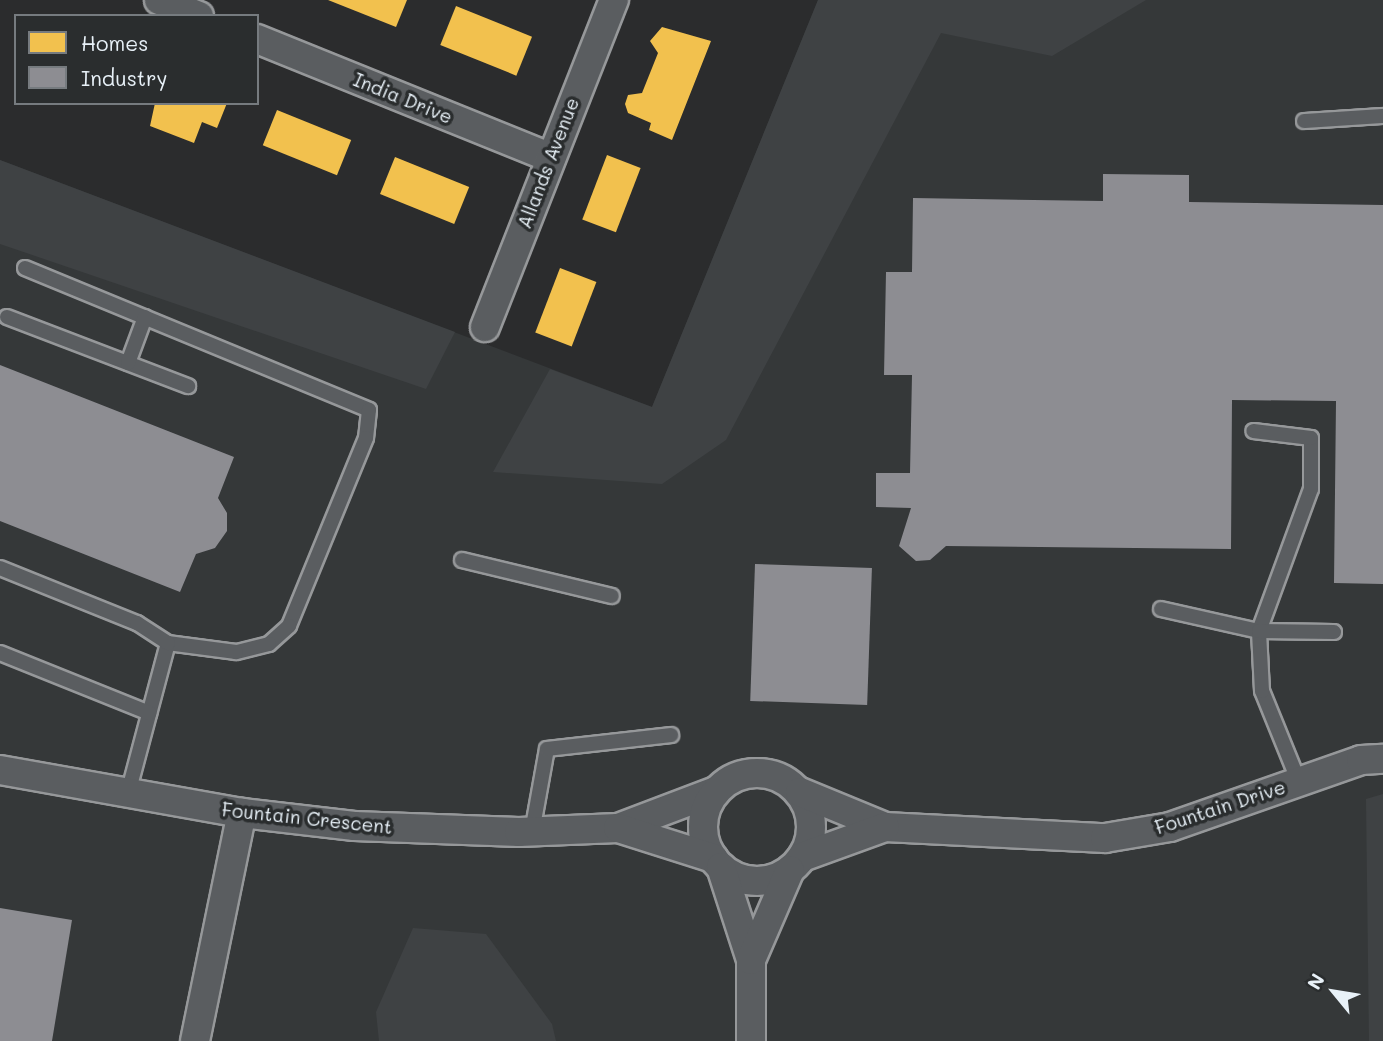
<!DOCTYPE html>
<style>
body{margin:0}
#map{position:relative;width:1383px;height:1041px;overflow:hidden;background:#2b2c2d;font-family:Mali,sans-serif}
div>[style]{position:absolute}
.built>*{inset:0;background:#353839}
.green>*{inset:0;background:#3f4244}
.homes>*{inset:0;background:#f2c14e;transform-origin:0 0}
.industry>*{inset:0;background:#8d8d92;transform-origin:0 0}
.roads{filter:drop-shadow(2px 0 #96989a) drop-shadow(-2px 0 #96989a) drop-shadow(0 2px #96989a) drop-shadow(0 -2px #96989a)}
.service>*{height:14px;margin:-7px;padding:0 7px;transform-origin:7px;border-radius:7px;background:#5a5d60}
.minor>*{height:28px;margin:-14px;padding:0 14px;transform-origin:14px;border-radius:14px;background:#5a5d60}
.minor>.ring{margin:-14px;padding:0;box-sizing:content-box;background:none;border:28px solid #5a5d60;border-radius:50%}
span{translate:-50% -50%;white-space:nowrap;text-align:center;line-height:1.15;-webkit-text-stroke:7px #2a2d2e;paint-order:stroke}
.street-label{font-size:19px;color:#e8f1f8}
.legend{position:absolute;left:14px;top:14px;width:245px;height:91px;box-sizing:border-box;background:#2a2d2e;border:2px solid #767b7f;margin:0;padding:9px 12px;list-style:none;font-size:21px;color:#e8f1f8}
.legend li{display:flex;align-items:center;gap:14px;height:35px}
.legend b{width:35px;border:2px solid #767b7f}
.north{position:absolute;left:1299px;top:957px;width:70px;height:70px;-webkit-text-stroke:5px #2a2d2e;paint-order:stroke;rotate:300deg;font-size:19px;font-weight:700;line-height:28px;text-align:center;color:#e8f1f8}
.north::after{content:'';display:block;margin:auto;width:24px;height:32px;background:#e8f1f8;clip-path:polygon(50% 0,100% 100%,50% 72%,0 100%)}
</style>
<div id="map">
<div class="built">
<div style="clip-path:polygon(818px 0,1383px 0,1383px 1041px,0 1041px,0 160px,652px 407px)"></div>
</div>
<div class="green">
<div style="clip-path:polygon(818px 0,1146px 0,1052px 56px,941px 33px,726px 440px,662px 484px,493px 472px,550px 369px,652px 407px)"></div>
<div style="clip-path:polygon(0 160px,455px 332px,426px 389px,0 244px)"></div>
<div style="clip-path:polygon(1383px 794px,1383px 1041px,1369px 1041px,1366px 799px)"></div>
<div style="clip-path:polygon(413px 928px,486px 934px,552px 1024px,556px 1041px,379px 1041px,376px 1012px)"></div>
</div>
<div class="homes">
<div style="clip-path:polygon(328px 0,407px 0,396px 27px)"></div>
<div style="left:456px;top:6px;width:82px;height:42px;rotate:22deg"></div>
<div style="clip-path:polygon(662px 27px,711px 41px,672px 140px,649px 130px,651px 123px,628px 113px,625px 104px,628px 95px,642px 93px,658px 53px,650px 41px)"></div>
<div style="clip-path:polygon(155px 103px,227px 103px,217px 128px,202px 122px,194px 143px,150px 126px)"></div>
<div style="left:277px;top:110px;width:80px;height:38px;rotate:22deg"></div>
<div style="left:607px;top:155px;width:36px;height:69px;rotate:21deg"></div>
<div style="left:395px;top:157px;width:80px;height:40px;rotate:22deg"></div>
<div style="left:560px;top:268px;width:39px;height:69px;rotate:21deg"></div>
</div>
<div class="industry">
<div style="clip-path:polygon(1103px 174px,1189px 175px,1189px 202px,1383px 205px,1383px 584px,1334px 583px,1336px 401px,1232px 400px,1231px 549px,946px 546px,930px 560px,916px 561px,899px 546px,911px 508px,876px 507px,876px 473px,910px 473px,912px 375px,884px 375px,886px 272px,912px 272px,913px 198px,1103px 201px)"></div>
<div style="clip-path:polygon(0 365px,234px 457px,218px 498px,227px 513px,227px 531px,215px 548px,196px 554px,180px 592px,0 521px)"></div>
<div style="left:755px;top:564px;width:117px;height:137px;rotate:2deg"></div>
<div style="clip-path:polygon(0 908px,72px 920px,52px 1041px,0 1041px)"></div>
</div>
<div class="roads">
<div class="service">
<div style="left:1304px;top:121px;width:79px;rotate:-3.6deg"></div>
<div style="left:25px;top:268px;width:372px;rotate:22.4deg"></div>
<div style="left:369px;top:410px;width:28px;rotate:96deg"></div>
<div style="left:366px;top:438px;width:203px;rotate:112.3deg"></div>
<div style="left:289px;top:626px;width:27px;rotate:138deg"></div>
<div style="left:269px;top:644px;width:34px;rotate:166deg"></div>
<div style="left:236px;top:652px;width:69px;rotate:-172.5deg"></div>
<div style="left:168px;top:643px;width:155px;rotate:104.9deg"></div>
<div style="left:7px;top:317px;width:194px;rotate:20.9deg"></div>
<div style="left:128px;top:363px;width:49px;rotate:-69.7deg"></div>
<div style="left:462px;top:560px;width:154px;rotate:13.5deg"></div>
<div style="left:0;top:568px;width:148px;rotate:21.9deg"></div>
<div style="left:137px;top:623px;width:37px;rotate:33deg"></div>
<div style="left:1161px;top:609px;width:100px;rotate:12.7deg"></div>
<div style="left:1259px;top:631px;width:151px;rotate:-69.9deg"></div>
<div style="left:1311px;top:489px;width:51px;rotate:-90deg"></div>
<div style="left:1311px;top:438px;width:58px;rotate:-173.1deg"></div>
<div style="left:0;top:653px;width:161px;rotate:21.9deg"></div>
<div style="left:1299px;top:782px;width:98px;rotate:-112.1deg"></div>
<div style="left:1262px;top:691px;width:60px;rotate:-92.9deg"></div>
<div style="left:1259px;top:631px;width:75px;rotate:0.8deg"></div>
<div style="left:532px;top:832px;width:84px;rotate:-79.8deg"></div>
<div style="left:547px;top:749px;width:125px;rotate:-6.4deg"></div>
</div>
<div class="minor">
<div style="left:159px;top:0;width:43px;rotate:21.8deg"></div>
<div style="left:257px;top:39px;width:315px;rotate:22deg"></div>
<div style="left:485px;top:327px;width:352px;rotate:-68.5deg"></div>
<div style="left:0;top:770px;width:246px;rotate:10.1deg"></div>
<div style="left:242px;top:813px;width:113px;rotate:6.6deg"></div>
<div style="left:354px;top:826px;width:165px;rotate:2.1deg"></div>
<div style="left:519px;top:832px;width:99px;rotate:-2.3deg"></div>
<div style="left:618px;top:828px;width:105px;rotate:-20.7deg"></div>
<div class="ring" style="left:703px;top:773px;width:80px;height:80px"></div>
<div style="left:800px;top:792px;width:92px;rotate:22.4deg"></div>
<div style="left:885px;top:827px;width:220px;rotate:2.9deg"></div>
<div style="left:1105px;top:838px;width:66px;rotate:-9.6deg"></div>
<div style="left:1170px;top:827px;width:202px;rotate:-19.3deg"></div>
<div style="left:1361px;top:760px;width:22px;rotate:-3deg"></div>
<div style="left:618px;top:828px;width:100px;rotate:17.5deg"></div>
<div style="left:802px;top:857px;width:88px;rotate:-19.9deg"></div>
<div style="left:721px;top:867px;width:98px;rotate:72.1deg"></div>
<div style="left:751px;top:960px;width:81px;rotate:90deg"></div>
<div style="left:751px;top:960px;width:98px;rotate:-66.6deg"></div>
<div style="left:195px;top:1041px;width:233px;rotate:-78.4deg"></div>
</div>
</div>
<div class="street-label">
<span style="left:403px;top:98px;rotate:22deg">India Drive</span>
<span style="left:548px;top:163px;rotate:-69deg">Allands Avenue</span>
<span style="left:1220px;top:807px;rotate:-18deg">Fountain Drive</span>
<span style="left:307px;top:818px;rotate:6deg">Fountain Crescent</span>
</div>
<ul class="legend">
<li><b style="height:19px;background:#f2c14e"></b>Homes</li>
<li><b style="height:19px;background:#8d8d92"></b>Industry</li>
</ul>
<div class="north">N</div>
</div>
